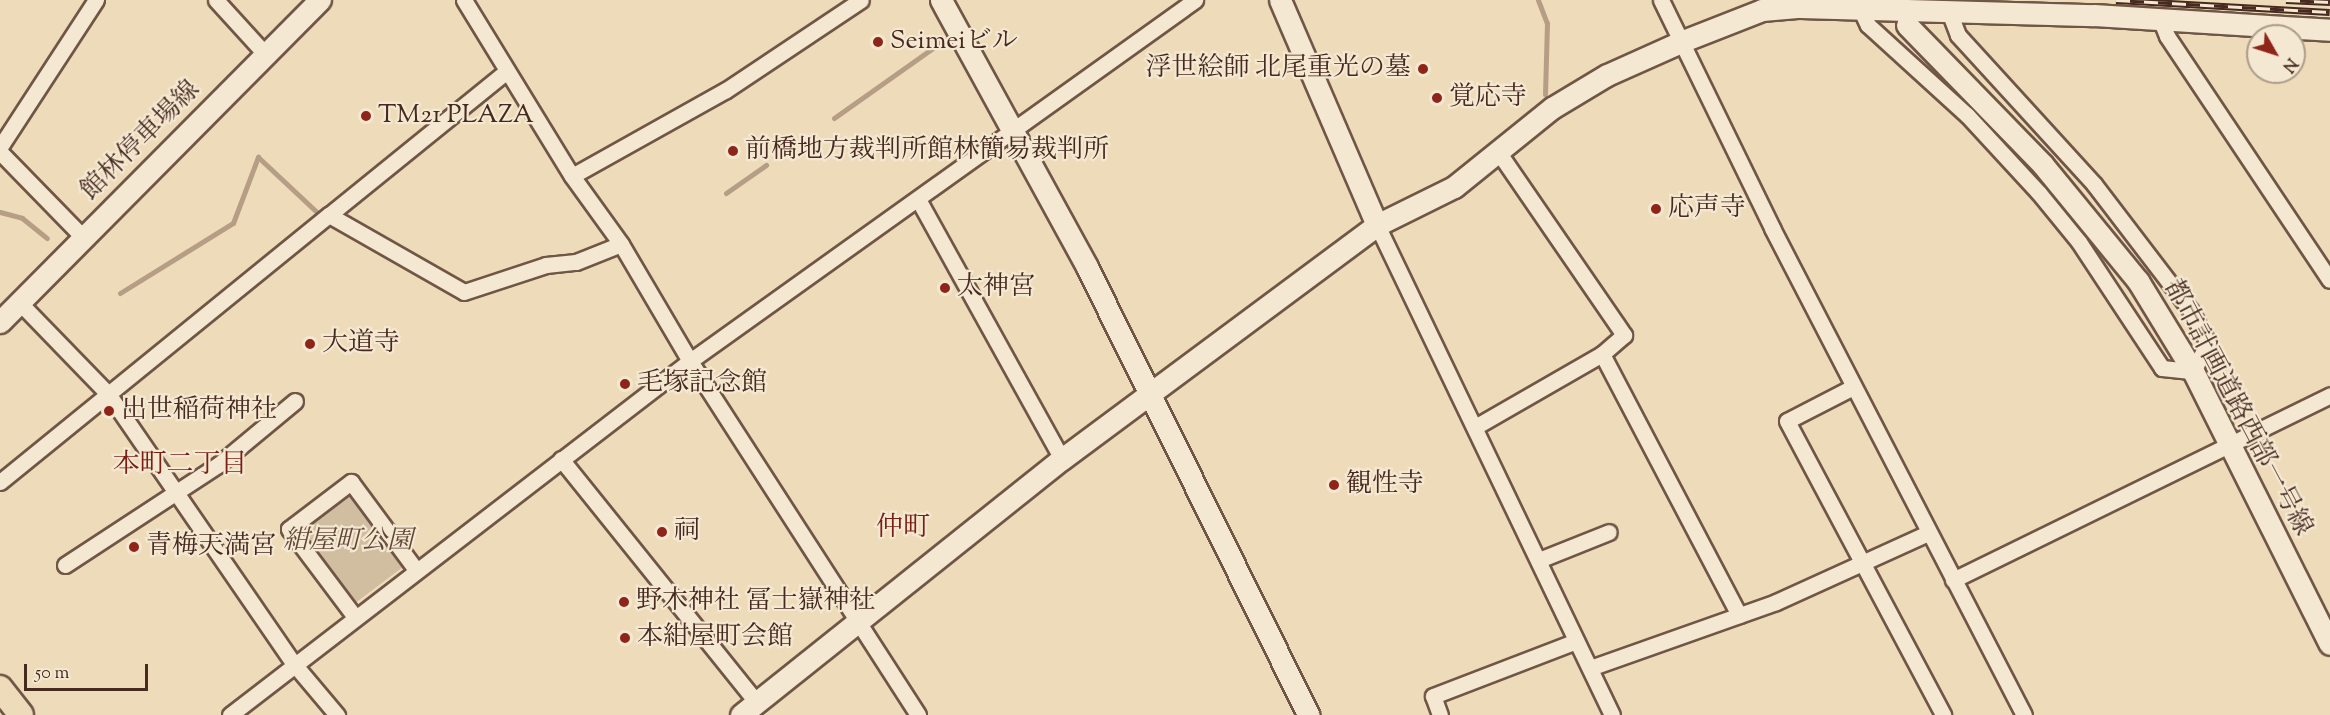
<!DOCTYPE html>
<meta charset="utf-8">
<style>
body{margin:0}
#map{position:relative;width:2330px;height:715px;overflow:hidden;background:#eedbb9;font-family:"Sorts Mill Goudy","Noto Serif JP",serif}
div>[style]{position:absolute}
.green>*{inset:0;background:#d1bd9f;transform-origin:0 0}
.stream>*{height:5px;margin:-2.5px;padding:0 2.5px;transform-origin:2.5px;border-radius:2.5px;background:#b59e85}
.roads{filter:drop-shadow(2px 0 #705646) drop-shadow(-2px 0 #705646) drop-shadow(0 2px #705646) drop-shadow(0 -2px #705646)}
.street>*{height:15px;margin:-7.5px;padding:0 7.5px;transform-origin:7.5px;border-radius:7.5px;background:#f4e8d2}
.secondary>*{height:21px;margin:-10.5px;padding:0 10.5px;transform-origin:10.5px;border-radius:10.5px;background:#f4e8d2}
.primary>*{height:24px;margin:-12px;padding:0 12px;transform-origin:12px;border-radius:12px;background:#eedbb9}
.rail>*{height:7px;margin-top:-3.5px;transform-origin:0;background:repeating-linear-gradient(90deg,#f4e8d2 0 14px,#46291f 0 28px);box-sizing:border-box;border-block:2px solid #46291f}
.dots>*{width:16px;height:16px;translate:-50% -50%;box-sizing:border-box;border:3px solid #f4e8d2;border-radius:50%}
span{translate:-50% -50%;white-space:nowrap;text-align:center;line-height:1.15;-webkit-text-stroke:4.5px #f4e8d2;paint-order:stroke}
.poi-label{font-size:26px;color:#46291f}
.left{translate:0 -50%;text-align:left}
.right{translate:-100% -50%;text-align:right}
.street-label{font-size:26px;color:#46291f}
.park-label{font-size:26px;color:#624739;font-style:italic}
.neighbourhood-label{font-size:27px;color:#7a1f14}
.north{position:absolute;left:2246px;top:24px;width:60px;height:60px;box-sizing:border-box;background:#f4e8d2;border:2px solid #ae9c8a;border-radius:50%;rotate:129deg;font-size:16px;font-weight:700;line-height:24px;text-align:center;color:#46291f}
.north::after{content:'';display:block;margin:auto;width:21px;height:27px;background:#8f2418;clip-path:polygon(50% 0,100% 100%,50% 72%,0 100%)}
.scale{position:absolute;left:24px;top:664px;width:124px;height:27px;box-sizing:border-box;border:3px solid #46291f;border-top:0;padding-left:8px;font-size:18px;line-height:21px;white-space:nowrap;color:#46291f;-webkit-text-stroke:4px #f4e8d2;paint-order:stroke}
</style>
<div id="map">
<div class="green">
<div style="left:350px;top:488px;width:95px;height:70px;rotate:53deg"></div>
</div>
<div class="stream">
<div style="left:1538px;top:0;width:25px;rotate:69deg"></div>
<div style="left:1547px;top:23px;width:71px;rotate:91.6deg"></div>
<div style="left:834px;top:118px;width:135px;rotate:-35.3deg"></div>
<div style="left:726px;top:193px;width:49px;rotate:-35deg"></div>
<div style="left:0;top:212px;width:23px;rotate:15deg"></div>
<div style="left:22px;top:218px;width:32px;rotate:39deg"></div>
<div style="left:120px;top:293px;width:133px;rotate:-31.8deg"></div>
<div style="left:233px;top:223px;width:71px;rotate:-69.3deg"></div>
<div style="left:258px;top:157px;width:83px;rotate:43.1deg"></div>
</div>
<div class="roads">
<div class="street">
<div style="left:216px;top:0;width:74px;rotate:47.7deg"></div>
<div style="left:464px;top:0;width:206px;rotate:58.5deg"></div>
<div style="left:572px;top:176px;width:84px;rotate:54.2deg"></div>
<div style="left:621px;top:244px;width:136px;rotate:59.5deg"></div>
<div style="left:690px;top:361px;width:421px;rotate:57.2deg"></div>
<div style="left:1661px;top:0;width:254px;rotate:64deg"></div>
<div style="left:1772px;top:228px;width:548px;rotate:62.64deg"></div>
<div style="left:1859px;top:6px;width:21px;rotate:65deg"></div>
<div style="left:1868px;top:25px;width:134px;rotate:42.3deg"></div>
<div style="left:1967px;top:115px;width:106px;rotate:47.3deg"></div>
<div style="left:2039px;top:193px;width:63px;rotate:50.8deg"></div>
<div style="left:2079px;top:242px;width:151px;rotate:56.6deg"></div>
<div style="left:2162px;top:368px;width:31px;rotate:6deg"></div>
<div style="left:2193px;top:371px;width:32px;rotate:-62deg"></div>
<div style="left:2208px;top:343px;width:36px;rotate:-118deg"></div>
<div style="left:2191px;top:311px;width:160px;rotate:-127.4deg"></div>
<div style="left:2094px;top:184px;width:202px;rotate:-132.4deg"></div>
<div style="left:1958px;top:35px;width:28px;rotate:-111deg"></div>
<div style="left:2161px;top:21px;width:16px;rotate:68deg"></div>
<div style="left:2167px;top:36px;width:293px;rotate:56.3deg"></div>
<div style="left:0;top:147px;width:176px;rotate:-56.9deg"></div>
<div style="left:0;top:152px;width:119px;rotate:45.7deg"></div>
<div style="left:1499px;top:153px;width:221px;rotate:55.5deg"></div>
<div style="left:1624px;top:335px;width:29px;rotate:139deg"></div>
<div style="left:572px;top:176px;width:176px;rotate:-29.2deg"></div>
<div style="left:726px;top:90px;width:162px;rotate:-33.7deg"></div>
<div style="left:919px;top:201px;width:295px;rotate:61deg"></div>
<div style="left:329px;top:215px;width:229px;rotate:-39deg"></div>
<div style="left:1377px;top:225px;width:543px;rotate:64.38deg"></div>
<div style="left:19px;top:302px;width:129px;rotate:45.9deg"></div>
<div style="left:109px;top:395px;width:326px;rotate:55.5deg"></div>
<div style="left:294px;top:664px;width:67px;rotate:49.9deg"></div>
<div style="left:1853px;top:387px;width:74px;rotate:152.7deg"></div>
<div style="left:1787px;top:421px;width:333px;rotate:62deg"></div>
<div style="left:1475px;top:427px;width:146px;rotate:-29.9deg"></div>
<div style="left:1602px;top:354px;width:295px;rotate:62.3deg"></div>
<div style="left:561px;top:459px;width:313px;rotate:51.2deg"></div>
<div style="left:0;top:482px;width:424px;rotate:-39.1deg"></div>
<div style="left:329px;top:215px;width:155px;rotate:29.7deg"></div>
<div style="left:464px;top:292px;width:86px;rotate:-18.2deg"></div>
<div style="left:546px;top:265px;width:30px;rotate:-6deg"></div>
<div style="left:576px;top:262px;width:48px;rotate:-21.8deg"></div>
<div style="left:1539px;top:560px;width:75px;rotate:-21.8deg"></div>
<div style="left:65px;top:565px;width:183px;rotate:-33.2deg"></div>
<div style="left:218px;top:465px;width:100px;rotate:-39.7deg"></div>
<div style="left:1953px;top:580px;width:420px;rotate:-26.1deg"></div>
<div style="left:355px;top:617px;width:110px;rotate:-126.9deg"></div>
<div style="left:289px;top:529px;width:78px;rotate:-37.2deg"></div>
<div style="left:351px;top:482px;width:109px;rotate:53.5deg"></div>
<div style="left:1590px;top:668px;width:197px;rotate:-19.5deg"></div>
<div style="left:1776px;top:602px;width:167px;rotate:-24.4deg"></div>
<div style="left:230px;top:715px;width:580px;rotate:-37.58deg"></div>
<div style="left:690px;top:361px;width:621px;rotate:-35.56deg"></div>
<div style="left:1440px;top:715px;width:20px;rotate:-110deg"></div>
<div style="left:1433px;top:696px;width:153px;rotate:-21deg"></div>
</div>
<div class="secondary">
<div style="left:941px;top:0;width:304px;rotate:61.3deg"></div>
<div style="left:1087px;top:267px;width:500px;rotate:63.7deg"></div>
<div style="left:1280px;top:0;width:245px;rotate:66.7deg"></div>
<div style="left:1907px;top:25px;width:195px;rotate:45.8deg"></div>
<div style="left:2043px;top:165px;width:150px;rotate:50.7deg"></div>
<div style="left:2138px;top:281px;width:105px;rotate:58.6deg"></div>
<div style="left:2193px;top:371px;width:305px;rotate:63.4deg"></div>
<div style="left:0;top:322px;width:454px;rotate:-45.2deg"></div>
<div style="left:741px;top:715px;width:411px;rotate:-38.6deg"></div>
<div style="left:1062px;top:459px;width:392px;rotate:-36.6deg"></div>
<div style="left:1377px;top:225px;width:86px;rotate:-26.3deg"></div>
<div style="left:1454px;top:187px;width:126px;rotate:-38.9deg"></div>
<div style="left:1552px;top:108px;width:64px;rotate:-31deg"></div>
<div style="left:1607px;top:75px;width:83px;rotate:-24.1deg"></div>
<div style="left:1683px;top:41px;width:85px;rotate:-21.4deg"></div>
<div style="left:1762px;top:10px;width:38px;rotate:-5deg"></div>
<div style="left:1800px;top:7px;width:294px;rotate:1.6deg"></div>
<div style="left:2094px;top:15px;width:236px;rotate:3.6deg"></div>
</div>
<div class="primary">
<div style="left:0;top:688px;width:34px;rotate:52deg"></div>
</div>
</div>
<div class="rail">
<div style="left:2116px;top:0;width:214px;rotate:3.2deg"></div>
<div style="left:2286px;top:0;width:44px;rotate:2.6deg"></div>
</div>
<div class="dots">
<div style="left:878px;top:42px;background:#8f2418"></div>
<div style="left:1423px;top:69px;background:#8f2418"></div>
<div style="left:1437px;top:98px;background:#8f2418"></div>
<div style="left:366px;top:116px;background:#8f2418"></div>
<div style="left:733px;top:151px;background:#8f2418"></div>
<div style="left:1656px;top:209px;background:#8f2418"></div>
<div style="left:945px;top:288px;background:#8f2418"></div>
<div style="left:310px;top:344px;background:#8f2418"></div>
<div style="left:625px;top:384px;background:#8f2418"></div>
<div style="left:109px;top:411px;background:#8f2418"></div>
<div style="left:1334px;top:485px;background:#8f2418"></div>
<div style="left:662px;top:532px;background:#8f2418"></div>
<div style="left:134px;top:547px;background:#8f2418"></div>
<div style="left:624px;top:602px;background:#8f2418"></div>
<div style="left:625px;top:638px;background:#8f2418"></div>
</div>
<div class="poi-label">
<span class="left" style="left:890px;top:42px">Seimeiビル</span>
<span class="right" style="left:1411px;top:69px">浮世絵師 北尾重光の墓</span>
<span class="left" style="left:1449px;top:98px">覚応寺</span>
<span class="left" style="left:378px;top:116px">TM21 PLAZA</span>
<span class="left" style="left:745px;top:151px">前橋地方裁判所館林簡易裁判所</span>
<span class="left" style="left:1668px;top:209px">応声寺</span>
<span class="left" style="left:957px;top:288px">太神宮</span>
<span class="left" style="left:322px;top:344px">大道寺</span>
<span class="left" style="left:637px;top:384px">毛塚記念館</span>
<span class="left" style="left:121px;top:411px">出世稲荷神社</span>
<span class="left" style="left:1346px;top:485px">観性寺</span>
<span class="left" style="left:674px;top:532px">祠</span>
<span class="left" style="left:146px;top:547px">青梅天満宮</span>
<span class="left" style="left:636px;top:602px">野木神社 冨士嶽神社</span>
<span class="left" style="left:637px;top:638px">本紺屋町会館</span>
</div>
<div class="street-label">
<span style="left:141px;top:141px;rotate:-45deg">館林停車場線</span>
<span style="left:2237px;top:408px;rotate:62deg">都市計画道路西部一号線</span>
</div>
<div class="park-label">
<span style="left:348px;top:542px">紺屋町公園</span>
</div>
<div class="neighbourhood-label">
<span style="left:180px;top:466px">本町二丁目</span>
<span style="left:903px;top:529px">仲町</span>
</div>
<div class="north">N</div>
<div class="scale">50 m</div>
</div>
